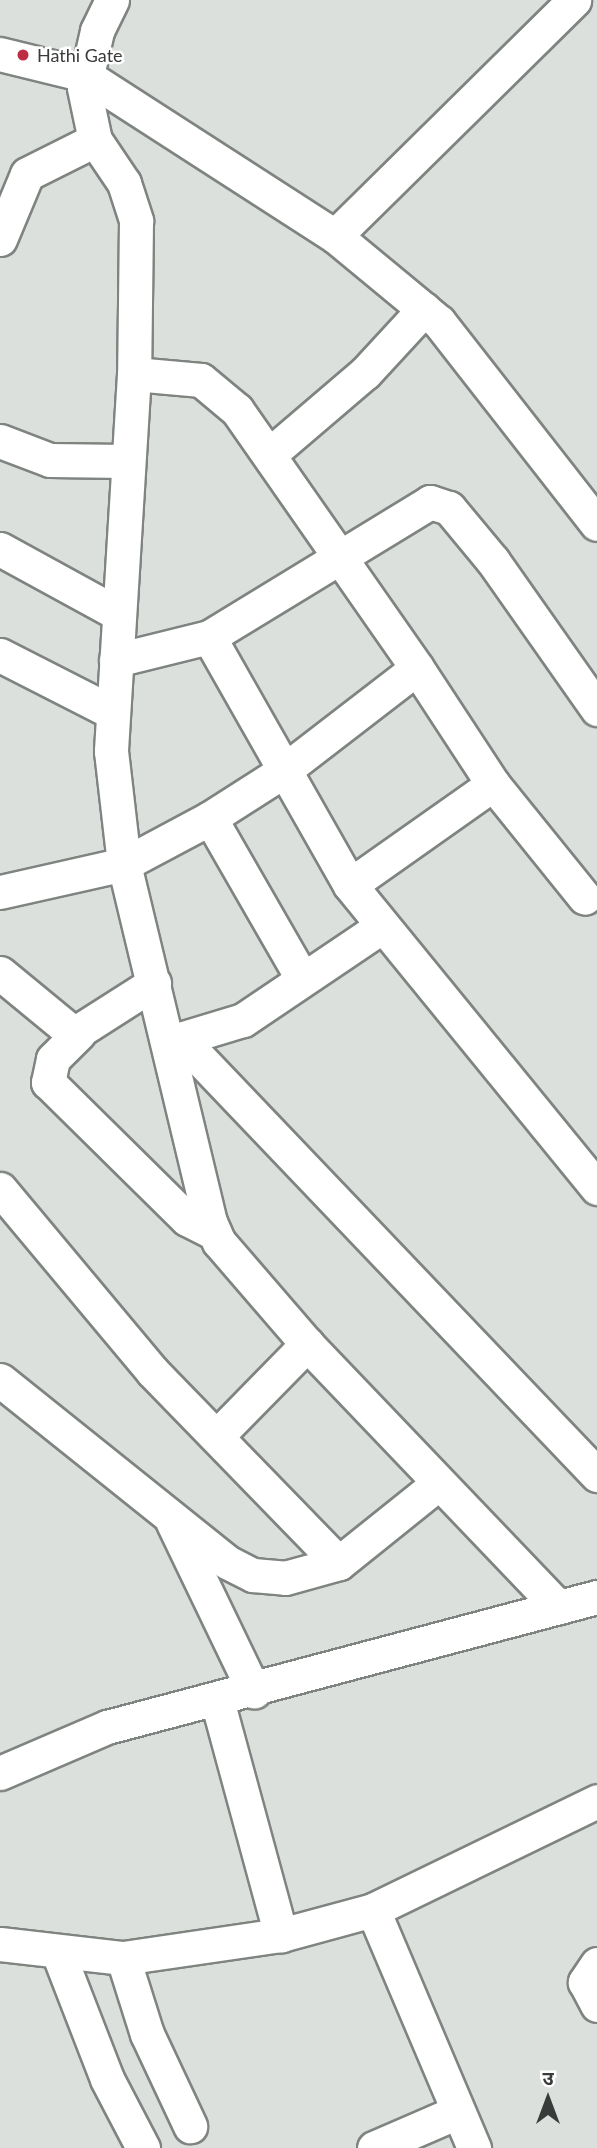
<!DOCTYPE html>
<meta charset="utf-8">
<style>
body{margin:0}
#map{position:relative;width:597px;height:2148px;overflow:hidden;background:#dbe0dc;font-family:Lato,"Noto Sans Devanagari",sans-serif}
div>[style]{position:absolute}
.roads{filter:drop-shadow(2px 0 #7f8480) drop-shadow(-2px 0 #7f8480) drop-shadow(0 2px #7f8480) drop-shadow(0 -2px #7f8480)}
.minor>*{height:33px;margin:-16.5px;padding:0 16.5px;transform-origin:16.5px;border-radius:16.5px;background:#fff}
.dots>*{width:19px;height:19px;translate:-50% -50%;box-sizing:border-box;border:4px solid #fff;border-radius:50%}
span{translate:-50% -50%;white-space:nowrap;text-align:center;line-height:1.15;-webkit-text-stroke:5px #fff;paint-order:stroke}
.poi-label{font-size:18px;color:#393b3a}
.left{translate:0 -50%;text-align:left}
.north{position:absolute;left:513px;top:2064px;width:70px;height:70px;-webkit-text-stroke:5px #fff;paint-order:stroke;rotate:0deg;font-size:19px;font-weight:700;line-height:28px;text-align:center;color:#393b3a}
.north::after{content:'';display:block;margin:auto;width:24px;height:32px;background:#393b3a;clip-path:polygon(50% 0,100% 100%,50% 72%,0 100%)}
</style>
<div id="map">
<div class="roads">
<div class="minor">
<div style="left:112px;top:0;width:34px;rotate:116deg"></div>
<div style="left:97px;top:31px;width:58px;rotate:102.8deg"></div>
<div style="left:84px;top:88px;width:53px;rotate:78.1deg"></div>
<div style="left:95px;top:140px;width:52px;rotate:56deg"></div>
<div style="left:124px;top:183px;width:40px;rotate:72deg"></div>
<div style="left:136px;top:221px;width:153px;rotate:90.7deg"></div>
<div style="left:134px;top:374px;width:378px;rotate:93.5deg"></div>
<div style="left:111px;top:751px;width:114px;rotate:83.4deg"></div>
<div style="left:124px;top:864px;width:368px;rotate:76.5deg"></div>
<div style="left:210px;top:1222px;width:22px;rotate:66deg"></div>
<div style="left:219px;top:1242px;width:135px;rotate:49.2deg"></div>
<div style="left:307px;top:1344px;width:364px;rotate:46.3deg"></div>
<div style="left:0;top:54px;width:88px;rotate:13.9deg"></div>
<div style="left:85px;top:75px;width:297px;rotate:32.8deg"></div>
<div style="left:335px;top:236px;width:135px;rotate:39.6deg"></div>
<div style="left:439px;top:322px;width:256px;rotate:52deg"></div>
<div style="left:335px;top:236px;width:336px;rotate:-44.6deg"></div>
<div style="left:0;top:239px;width:70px;rotate:-67.4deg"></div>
<div style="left:27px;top:174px;width:76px;rotate:-26.6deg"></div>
<div style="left:0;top:441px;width:53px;rotate:20.8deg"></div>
<div style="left:50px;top:460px;width:75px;rotate:0.8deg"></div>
<div style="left:270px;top:454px;width:125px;rotate:-40.5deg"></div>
<div style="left:365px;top:373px;width:87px;rotate:-47.3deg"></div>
<div style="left:0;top:549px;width:133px;rotate:28.7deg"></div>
<div style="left:209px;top:637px;width:285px;rotate:60.4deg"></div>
<div style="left:350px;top:885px;width:391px;rotate:50.8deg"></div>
<div style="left:0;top:655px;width:126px;rotate:27deg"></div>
<div style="left:116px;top:660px;width:96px;rotate:-13.9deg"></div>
<div style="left:209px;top:637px;width:259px;rotate:-31.4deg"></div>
<div style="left:430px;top:502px;width:20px;rotate:18deg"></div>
<div style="left:449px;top:508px;width:69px;rotate:50.3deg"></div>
<div style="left:493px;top:561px;width:181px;rotate:54.9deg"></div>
<div style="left:417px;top:668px;width:139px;rotate:56.8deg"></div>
<div style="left:493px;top:784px;width:146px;rotate:51.1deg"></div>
<div style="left:210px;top:818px;width:185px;rotate:60.1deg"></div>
<div style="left:350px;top:885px;width:175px;rotate:-35.2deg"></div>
<div style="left:0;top:892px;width:127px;rotate:-12.7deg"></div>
<div style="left:124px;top:864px;width:98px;rotate:-28.1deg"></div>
<div style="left:210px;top:818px;width:85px;rotate:-32.6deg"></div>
<div style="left:282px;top:772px;width:170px;rotate:-37.6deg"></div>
<div style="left:417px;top:668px;width:315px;rotate:-124.9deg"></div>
<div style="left:237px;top:410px;width:47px;rotate:-140.2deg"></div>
<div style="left:201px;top:380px;width:67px;rotate:-174.9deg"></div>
<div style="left:0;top:973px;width:96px;rotate:39.5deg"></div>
<div style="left:74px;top:1034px;width:95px;rotate:-32.5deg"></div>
<div style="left:79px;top:1033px;width:37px;rotate:135deg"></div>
<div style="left:53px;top:1059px;width:24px;rotate:102deg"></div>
<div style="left:48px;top:1082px;width:195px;rotate:44.6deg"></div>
<div style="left:187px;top:1219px;width:31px;rotate:27deg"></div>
<div style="left:181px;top:1039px;width:603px;rotate:46.34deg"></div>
<div style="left:170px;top:1042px;width:76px;rotate:-16.8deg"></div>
<div style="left:243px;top:1020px;width:166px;rotate:-34deg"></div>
<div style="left:0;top:1189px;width:237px;rotate:50.1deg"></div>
<div style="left:152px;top:1371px;width:268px;rotate:45.8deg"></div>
<div style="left:0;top:1380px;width:291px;rotate:38.7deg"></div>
<div style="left:227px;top:1562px;width:29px;rotate:27deg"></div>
<div style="left:253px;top:1575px;width:32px;rotate:5deg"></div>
<div style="left:285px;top:1578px;width:56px;rotate:-15.5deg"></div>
<div style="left:339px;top:1563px;width:128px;rotate:-38.7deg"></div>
<div style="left:217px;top:1436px;width:129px;rotate:-45.6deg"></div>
<div style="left:173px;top:1523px;width:187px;rotate:64.3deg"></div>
<div style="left:217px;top:1700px;width:244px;rotate:74.8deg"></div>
<div style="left:0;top:1773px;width:116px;rotate:-23.3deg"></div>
<div style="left:107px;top:1727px;width:507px;rotate:-14.86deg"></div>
<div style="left:373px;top:1910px;width:259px;rotate:67deg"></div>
<div style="left:0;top:1944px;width:124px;rotate:6.5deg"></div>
<div style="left:123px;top:1958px;width:160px;rotate:-8.3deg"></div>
<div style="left:281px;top:1935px;width:95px;rotate:-15.2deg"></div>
<div style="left:373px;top:1910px;width:249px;rotate:-25.9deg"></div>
<div style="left:59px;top:1955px;width:133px;rotate:68.8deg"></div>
<div style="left:107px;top:2079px;width:78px;rotate:62.4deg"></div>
<div style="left:123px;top:1958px;width:80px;rotate:72.5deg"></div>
<div style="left:147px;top:2034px;width:102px;rotate:64.9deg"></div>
<div style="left:597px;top:1964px;width:22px;rotate:124deg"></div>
<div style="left:585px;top:1982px;width:26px;rotate:62deg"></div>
<div style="left:374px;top:2148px;width:90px;rotate:-23.4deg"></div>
</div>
</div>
<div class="dots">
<div style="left:23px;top:55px;background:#be2d43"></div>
</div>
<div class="poi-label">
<span class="left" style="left:37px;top:55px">Hathi Gate</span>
</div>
<div class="north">उ</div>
</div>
